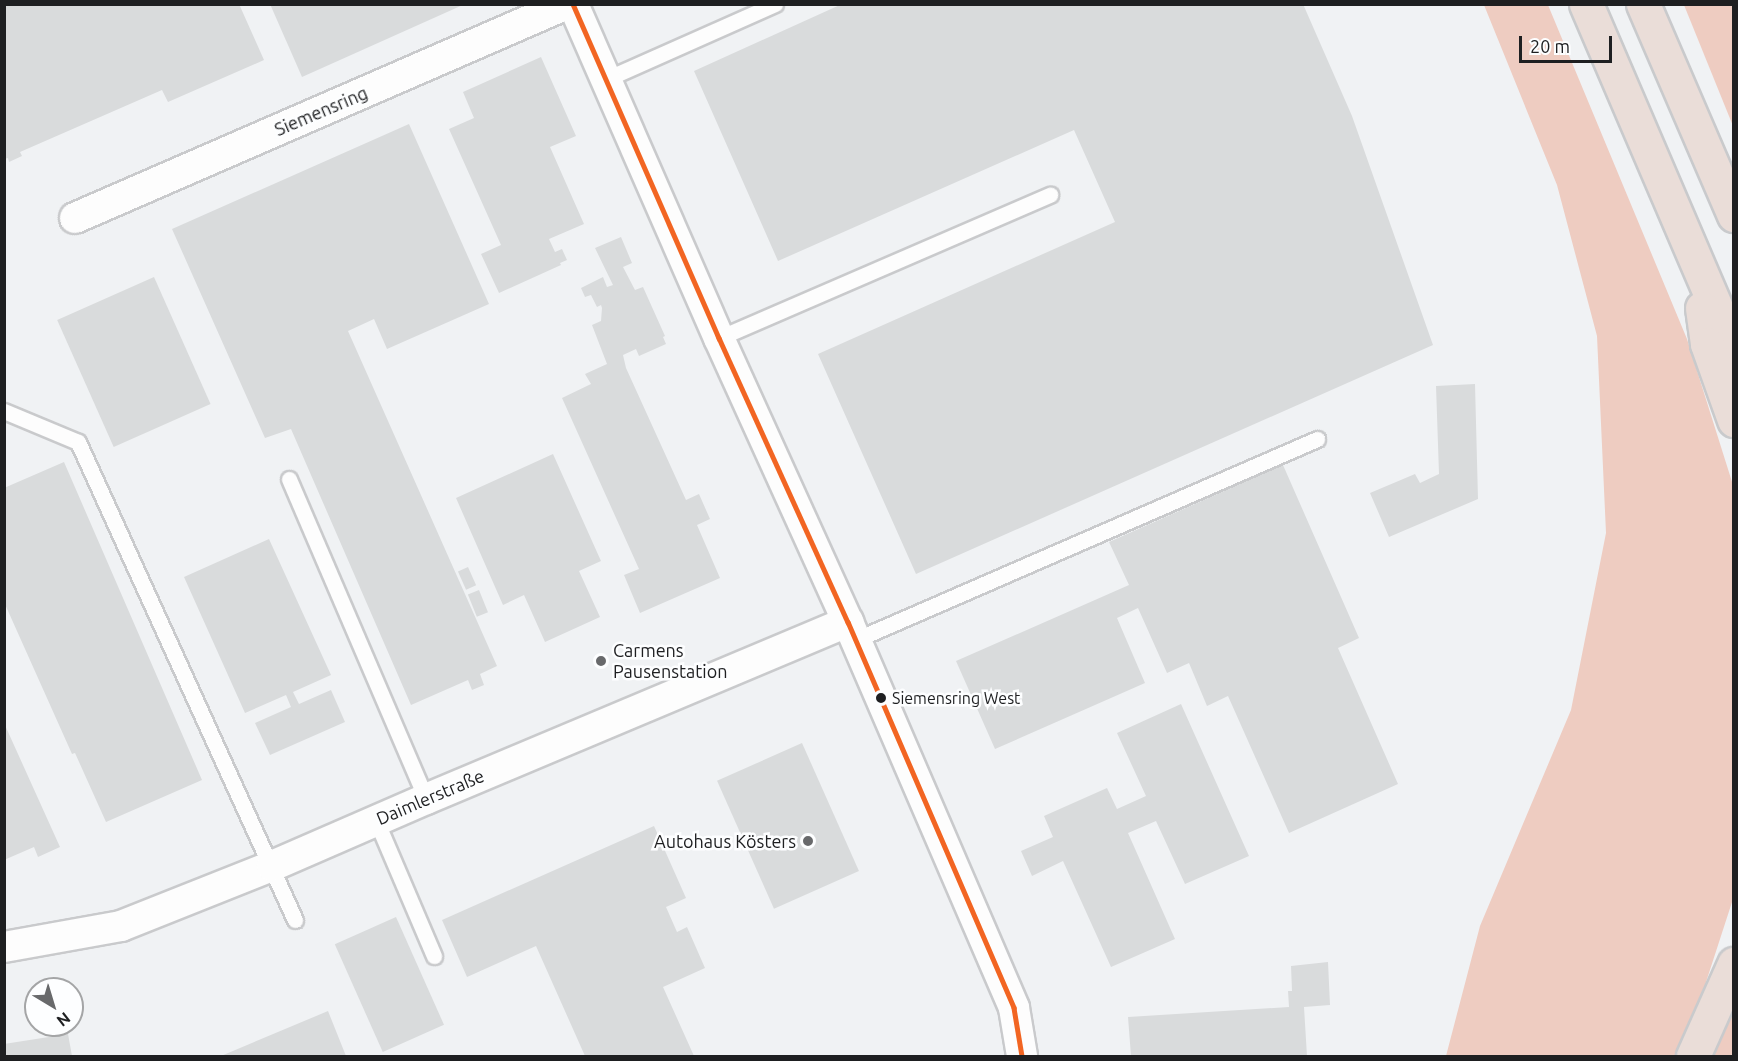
<!DOCTYPE html>
<meta charset="utf-8">
<style>
body{margin:0}
#map{position:relative;width:1738px;height:1061px;overflow:hidden;background:#f0f2f4;font-family:Ubuntu,sans-serif}
div>[style]{position:absolute}
.green>*{inset:0;background:#eeccc1}
.building>*{inset:0;background:#d9dbdc;transform-origin:0 0}
.roads{filter:drop-shadow(2px 0 #c9cacc) drop-shadow(-2px 0 #c9cacc) drop-shadow(0 2px #c9cacc) drop-shadow(0 -2px #c9cacc)}
.service>*{height:15px;margin:-7.5px;padding:0 7.5px;transform-origin:7.5px;border-radius:7.5px;background:#fdfdfd}
.minor>*{height:30px;margin:-15px;padding:0 15px;transform-origin:15px;border-radius:15px;background:#fdfdfd}
.motorway>*{height:33px;margin:-16.5px;padding:0 16.5px;transform-origin:16.5px;border-radius:16.5px;background:#eaddd8}
.bus-1>*{height:4.5px;margin:-2.25px;padding:0 2.25px;transform-origin:2.25px;border-radius:2.25px;background:#f26522}
.dots>*{width:16px;height:16px;translate:-50% -50%;box-sizing:border-box;border:3px solid #fdfeff;border-radius:50%}
span{translate:-50% -50%;white-space:nowrap;text-align:center;line-height:1.15;-webkit-text-stroke:5px #fdfeff;paint-order:stroke}
.bus-label{font-size:16px;color:#1e1f21}
.left{translate:0 -50%;text-align:left}
.street-label{font-size:18px;color:#1e1f21}
.poi-label{font-size:18px;color:#1e1f21}
.right{translate:-100% -50%;text-align:right}
.frame{position:absolute;inset:0;border:6px solid #1e1f21;pointer-events:none}
.north{position:absolute;left:24px;top:977px;width:60px;height:60px;box-sizing:border-box;background:#fdfeff;border:2px solid #a4a5a6;border-radius:50%;rotate:142deg;font-size:16px;font-weight:700;line-height:24px;text-align:center;color:#1e1f21}
.north::after{content:'';display:block;margin:auto;width:21px;height:27px;background:#68696b;clip-path:polygon(50% 0,100% 100%,50% 72%,0 100%)}
.scale{position:absolute;left:1519px;top:36px;width:93px;height:27px;box-sizing:border-box;border:3px solid #1e1f21;border-top:0;padding-left:8px;font-size:18px;line-height:21px;white-space:nowrap;color:#1e1f21;-webkit-text-stroke:4px #fdfeff;paint-order:stroke}
</style>
<div id="map">
<div class="green">
<div style="clip-path:polygon(1484px 5px,1548px 5px,1687px 339px,1733px 485px,1733px 899px,1682px 1056px,1446px 1056px,1480px 926px,1571px 710px,1606px 533px,1597px 336px,1557px 185px)"></div>
<div style="clip-path:polygon(1684px 5px,1733px 5px,1733px 126px)"></div>
<div style="clip-path:polygon(1733px 986px,1733px 1056px,1705px 1056px)"></div>
</div>
<div class="building">
<div style="clip-path:polygon(4px 4px,239px 4px,264px 60px,168px 102px,162px 90px,20px 152px,22px 156px,9px 162px,8px 158px,4px 159px)"></div>
<div style="clip-path:polygon(270px 4px,465px 4px,302px 77px)"></div>
<div style="clip-path:polygon(842px 4px,1303px 4px,1352px 116px,1433px 345px,916px 574px,818px 354px,1115px 222px,1074px 130px,778px 261px,694px 71px)"></div>
<div style="clip-path:polygon(541px 57px,576px 136px,550px 147px,584px 224px,549px 239px,555px 252px,562px 249px,567px 260px,560px 263px,561px 265px,499px 293px,481px 254px,501px 245px,449px 129px,474px 118px,463px 92px)"></div>
<div style="clip-path:polygon(409px 124px,489px 304px,387px 349px,374px 319px,348px 331px,497px 666px,480px 674px,484px 685px,472px 690px,468px 680px,411px 705px,291px 429px,265px 438px,172px 229px)"></div>
<div style="clip-path:polygon(621px 237px,632px 263px,623px 267px,635px 290px,643px 287px,665px 336px,663px 337px,666px 344px,639px 356px,636px 349px,623px 355px,626px 368px,686px 500px,699px 494px,710px 519px,697px 525px,720px 578px,640px 613px,624px 575px,639px 569px,562px 398px,591px 384px,585px 374px,607px 364px,592px 325px,601px 321px,602px 308px,601px 305px,597px 307px,591px 295px,585px 297px,581px 288px,603px 277px,607px 287px,613px 285px,595px 248px)"></div>
<div style="left:154px;top:277px;width:139px;height:106px;rotate:66deg"></div>
<div style="clip-path:polygon(1475px 384px,1478px 499px,1389px 537px,1370px 493px,1415px 474px,1420px 483px,1439px 474px,1436px 386px)"></div>
<div style="clip-path:polygon(553px 454px,601px 561px,579px 571px,600px 617px,545px 642px,524px 595px,503px 605px,456px 498px)"></div>
<div style="clip-path:polygon(64px 462px,202px 780px,106px 822px,75px 753px,72px 754px,4px 602px,4px 488px)"></div>
<div style="clip-path:polygon(1283px 465px,1359px 638px,1338px 648px,1398px 784px,1289px 833px,1228px 696px,1207px 706px,1189px 663px,1167px 673px,1138px 608px,1117px 618px,1145px 683px,995px 749px,956px 661px,1129px 585px,1109px 542px)"></div>
<div style="clip-path:polygon(269px 539px,331px 675px,293px 692px,299px 704px,331px 690px,345px 722px,270px 755px,255px 723px,291px 707px,286px 695px,245px 713px,184px 577px)"></div>
<div style="left:468px;top:567px;width:20px;height:11px;rotate:66deg"></div>
<div style="left:479px;top:590px;width:24px;height:12px;rotate:68deg"></div>
<div style="clip-path:polygon(1181px 704px,1249px 856px,1185px 884px,1156px 821px,1128px 833px,1175px 939px,1111px 967px,1063px 861px,1032px 876px,1021px 851px,1053px 837px,1044px 816px,1107px 788px,1117px 809px,1146px 796px,1117px 733px)"></div>
<div style="clip-path:polygon(4px 723px,60px 847px,38px 857px,34px 847px,4px 860px)"></div>
<div style="left:802px;top:743px;width:140px;height:93px;rotate:66deg"></div>
<div style="clip-path:polygon(654px 826px,686px 898px,666px 907px,677px 932px,687px 927px,705px 968px,663px 987px,694px 1056px,585px 1056px,536px 946px,467px 977px,442px 920px)"></div>
<div style="left:396px;top:917px;width:118px;height:67px;rotate:66deg"></div>
<div style="clip-path:polygon(1328px 962px,1330px 1005px,1304px 1007px,1307px 1056px,1131px 1056px,1128px 1017px,1289px 1007px,1288px 991px,1292px 991px,1291px 966px)"></div>
<div style="clip-path:polygon(328px 1011px,346px 1056px,221px 1056px)"></div>
<div style="clip-path:polygon(68px 1034px,72px 1056px,4px 1056px,4px 1044px)"></div>
</div>
<div class="roads">
<div class="service">
<div style="left:606px;top:79px;width:185px;rotate:-23.9deg"></div>
<div style="left:719px;top:338px;width:361px;rotate:-23.4deg"></div>
<div style="left:4px;top:411px;width:80px;rotate:22.7deg"></div>
<div style="left:78px;top:442px;width:525px;rotate:65.58deg"></div>
<div style="left:289px;top:479px;width:348px;rotate:66.8deg"></div>
<div style="left:855px;top:640px;width:504px;rotate:-23.51deg"></div>
<div style="left:376px;top:820px;width:148px;rotate:66.9deg"></div>
</div>
<div class="minor">
<div style="left:573px;top:4px;width:365px;rotate:66.4deg"></div>
<div style="left:719px;top:338px;width:312px;rotate:65.6deg"></div>
<div style="left:848px;top:622px;width:420px;rotate:66.7deg"></div>
<div style="left:1014px;top:1008px;width:49px;rotate:80.5deg"></div>
<div style="left:75px;top:218px;width:537px;rotate:-23.51deg"></div>
<div style="left:4px;top:947px;width:119px;rotate:-10.2deg"></div>
<div style="left:121px;top:926px;width:162px;rotate:-21.7deg"></div>
<div style="left:272px;top:866px;width:168px;rotate:-23.5deg"></div>
<div style="left:426px;top:799px;width:458px;rotate:-22.8deg"></div>
</div>
<div class="motorway">
<div style="left:1586px;top:4px;width:375px;rotate:66.8deg"></div>
<div style="left:1643px;top:4px;width:230px;rotate:66.7deg"></div>
<div style="left:1702px;top:308px;width:36px;rotate:82deg"></div>
<div style="left:1707px;top:344px;width:81px;rotate:70.4deg"></div>
<div style="left:1693px;top:1056px;width:101px;rotate:-66deg"></div>
</div>
</div>
<div class="bus-1">
<div style="left:573px;top:4px;width:365px;rotate:66.4deg"></div>
<div style="left:719px;top:338px;width:312px;rotate:65.6deg"></div>
<div style="left:848px;top:622px;width:420px;rotate:66.7deg"></div>
<div style="left:1014px;top:1008px;width:49px;rotate:80.5deg"></div>
</div>
<div class="dots">
<div style="left:601px;top:661px;background:#68696b"></div>
<div style="left:881px;top:698px;background:#1e1f21"></div>
<div style="left:808px;top:841px;background:#68696b"></div>
</div>
<div class="bus-label">
<span class="left" style="left:892px;top:698px">Siemensring West</span>
</div>
<div class="street-label">
<span style="left:321px;top:111px;rotate:-23deg">Siemensring</span>
<span style="left:430px;top:797px;rotate:-23deg">Daimlerstraße</span>
</div>
<div class="poi-label">
<span class="left" style="left:613px;top:661px">Carmens<br>Pausenstation</span>
<span class="right" style="left:796px;top:841px">Autohaus Kösters</span>
</div>
<div class="frame"></div>
<div class="north">N</div>
<div class="scale">20 m</div>
</div>
